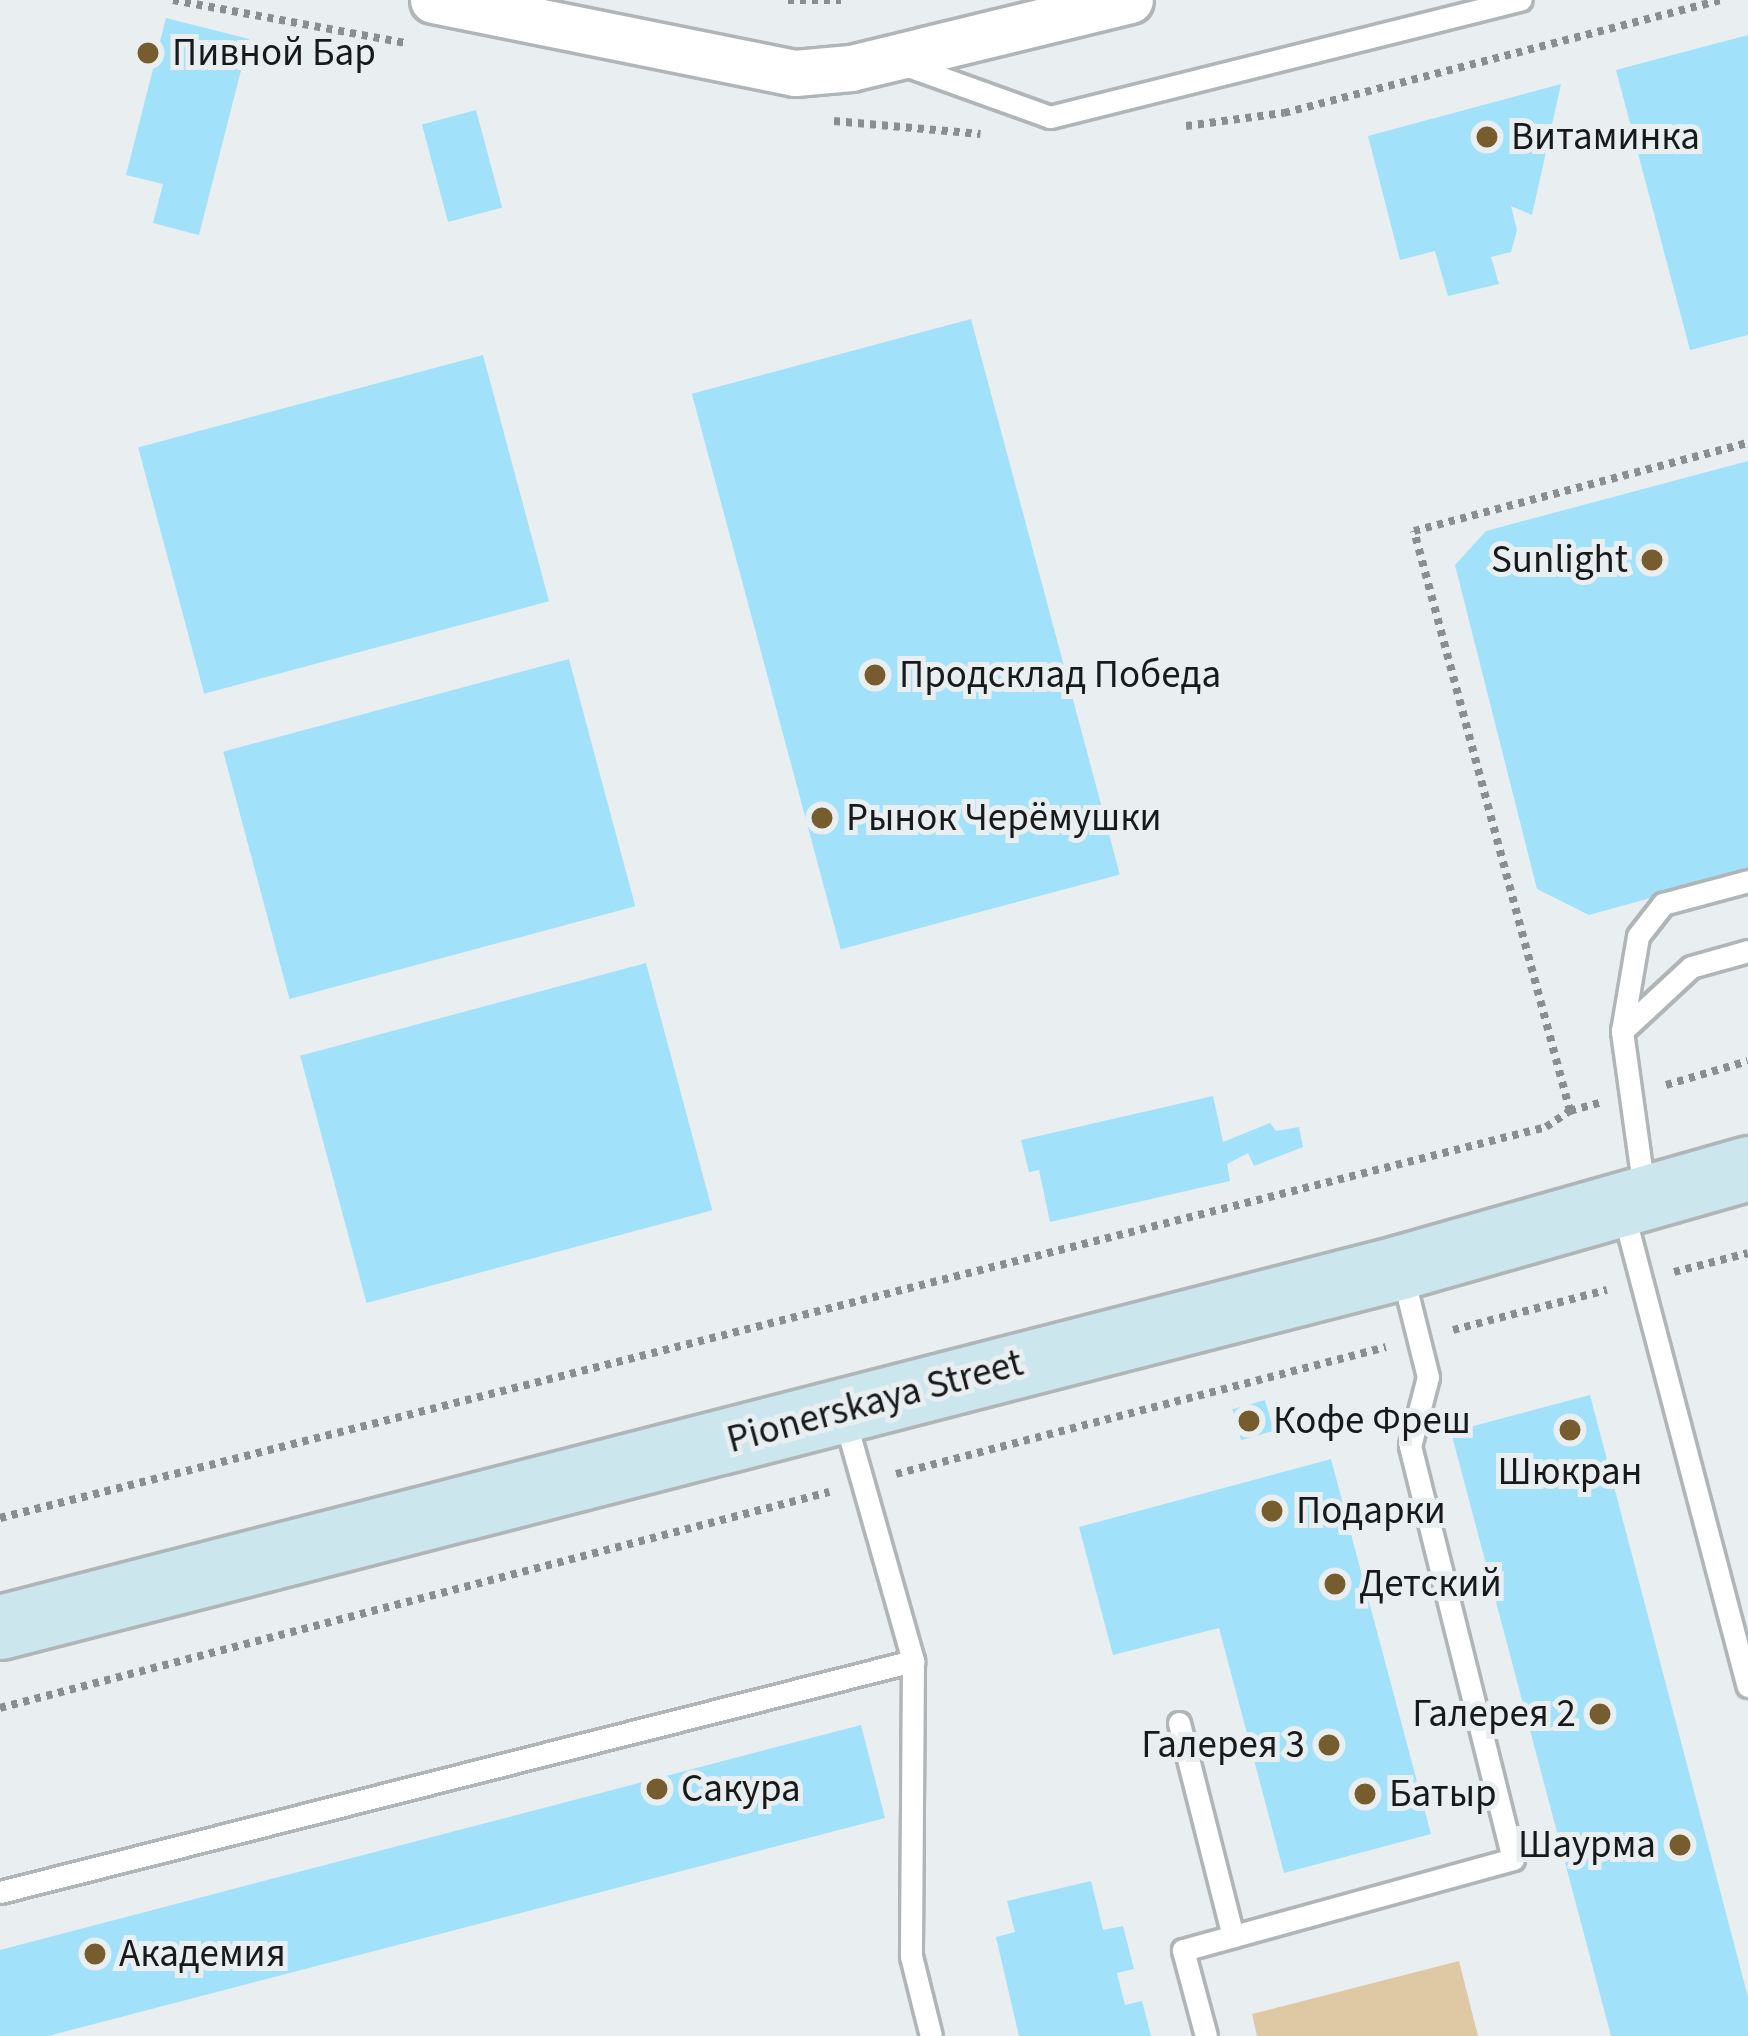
<!DOCTYPE html>
<meta charset="utf-8">
<style>
body{margin:0}
#map{position:relative;width:1748px;height:2036px;overflow:hidden;background:#e9eef0;font-family:"Source Sans 3",sans-serif}
div>[style]{position:absolute}
.green>*{inset:0;background:#dfc9a5}
.building>*{inset:0;background:#a2e1fa;transform-origin:0 0}
.path>*{height:8px;margin-top:-4px;transform-origin:0;background:repeating-linear-gradient(90deg,#8b8e90 0 6px,transparent 0 12px)}
.roads{filter:drop-shadow(3px 0 #b0b5b7) drop-shadow(-3px 0 #b0b5b7) drop-shadow(0 3px #b0b5b7) drop-shadow(0 -3px #b0b5b7)}
.lane>*{height:21px;margin:-10.5px;padding:0 10.5px;transform-origin:10.5px;border-radius:10.5px;background:#fff}
.street>*{height:45px;margin:-22.5px;padding:0 22.5px;transform-origin:22.5px;border-radius:22.5px;background:#fff}
.secondary>*{height:63px;margin:-31.5px;padding:0 31.5px;transform-origin:31.5px;border-radius:31.5px;background:#cce6ee}
.dots>*{width:33px;height:33px;translate:-50% -50%;box-sizing:border-box;border:6px solid #e9eef0;border-radius:50%}
span{translate:-50% -50%;white-space:nowrap;text-align:center;line-height:1.15;-webkit-text-stroke:10px #e9eef0;paint-order:stroke}
.poi-label{font-size:39px;color:#17191a}
.left{translate:0 -50%;text-align:left}
.right{translate:-100% -50%;text-align:right}
.street-label{font-size:39px;color:#17191a}
</style>
<div id="map">
<div class="green">
<div style="clip-path:polygon(1459px 1961px,1478px 2036px,1257px 2036px,1252px 2014px)"></div>
</div>
<div class="building">
<div style="clip-path:polygon(166px 18px,249px 39px,199px 235px,153px 223px,163px 184px,126px 175px)"></div>
<div style="clip-path:polygon(1748px 35px,1748px 335px,1690px 350px,1616px 70px)"></div>
<div style="clip-path:polygon(1561px 84px,1532px 215px,1511px 206px,1517px 230px,1511px 252px,1491px 257px,1499px 284px,1448px 296px,1435px 251px,1400px 260px,1368px 136px)"></div>
<div style="left:476px;top:110px;width:101px;height:56px;rotate:75deg"></div>
<div style="left:971px;top:319px;width:575px;height:289px;rotate:75deg"></div>
<div style="left:483px;top:355px;width:255px;height:357px;rotate:75deg"></div>
<div style="clip-path:polygon(1748px 461px,1748px 871px,1589px 915px,1537px 889px,1455px 565px,1486px 531px)"></div>
<div style="left:569px;top:659px;width:256px;height:358px;rotate:75deg"></div>
<div style="left:646px;top:963px;width:256px;height:358px;rotate:75deg"></div>
<div style="clip-path:polygon(1213px 1096px,1223px 1142px,1270px 1123px,1276px 1131px,1299px 1127px,1303px 1147px,1254px 1166px,1248px 1153px,1227px 1164px,1230px 1181px,1050px 1222px,1039px 1170px,1029px 1172px,1021px 1140px)"></div>
<div style="clip-path:polygon(1590px 1395px,1748px 1997px,1748px 2036px,1611px 2036px,1451px 1432px)"></div>
<div style="left:1265px;top:1400px;width:32px;height:34px;rotate:74deg"></div>
<div style="clip-path:polygon(1331px 1459px,1431px 1834px,1284px 1873px,1219px 1628px,1113px 1655px,1079px 1527px)"></div>
<div style="clip-path:polygon(861px 1725px,885px 1818px,48px 2036px,0 2036px,0 1950px)"></div>
<div style="clip-path:polygon(1091px 1881px,1103px 1930px,1123px 1926px,1134px 1969px,1117px 1973px,1125px 2005px,1142px 2001px,1151px 2036px,1019px 2036px,996px 1937px,1015px 1932px,1007px 1901px)"></div>
</div>
<div class="path">
<div style="left:173px;top:0;width:237px;rotate:10.5deg"></div>
<div style="left:788px;top:0;width:53px"></div>
<div style="left:834px;top:121px;width:147px;rotate:5.1deg"></div>
<div style="left:1186px;top:126px;width:99px;rotate:-7.6deg"></div>
<div style="left:1284px;top:113px;width:451px;rotate:-14.5deg"></div>
<div style="left:1666px;top:1085px;width:85px;rotate:-16.3deg"></div>
<div style="left:1599px;top:1103px;width:30px;rotate:165deg"></div>
<div style="left:1570px;top:1111px;width:601px;rotate:-105.05deg"></div>
<div style="left:1414px;top:531px;width:345px;rotate:-14.8deg"></div>
<div style="left:1674px;top:1272px;width:76px;rotate:-14.4deg"></div>
<div style="left:1453px;top:1330px;width:159px;rotate:-14.6deg"></div>
<div style="left:896px;top:1474px;width:506px;rotate:-14.53deg"></div>
<div style="left:0;top:1518px;width:1595px;rotate:-14.19deg"></div>
<div style="left:1546px;top:1127px;width:29px;rotate:-34deg"></div>
<div style="left:0;top:1708px;width:857px;rotate:-14.6deg"></div>
</div>
<div class="roads">
<div class="lane">
<div style="left:903px;top:64px;width:156px;rotate:19.8deg"></div>
<div style="left:1050px;top:117px;width:485px;rotate:-14deg"></div>
<div style="left:1622px;top:1031px;width:94px;rotate:-42.8deg"></div>
<div style="left:1691px;top:967px;width:59px;rotate:-15.7deg"></div>
<div style="left:1644px;top:1190px;width:161px;rotate:-97.9deg"></div>
<div style="left:1622px;top:1031px;width:96px;rotate:-80.4deg"></div>
<div style="left:1638px;top:936px;width:41px;rotate:-52deg"></div>
<div style="left:1663px;top:904px;width:88px;rotate:-15.1deg"></div>
<div style="left:1623px;top:1211px;width:491px;rotate:75.3deg"></div>
<div style="left:843px;top:1413px;width:258px;rotate:74.2deg"></div>
<div style="left:913px;top:1661px;width:295px;rotate:90.4deg"></div>
<div style="left:911px;top:1956px;width:82px;rotate:76deg"></div>
<div style="left:1179px;top:1723px;width:220px;rotate:75.8deg"></div>
<div style="left:0;top:1892px;width:942px;rotate:-14.2deg"></div>
<div style="left:1206px;top:2036px;width:89px;rotate:-105deg"></div>
<div style="left:1183px;top:1950px;width:342px;rotate:-15.4deg"></div>
<div style="left:1513px;top:1859px;width:426px;rotate:-104deg"></div>
<div style="left:1410px;top:1446px;width:71px;rotate:-75.4deg"></div>
<div style="left:1428px;top:1377px;width:107px;rotate:-104deg"></div>
</div>
<div class="street">
<div style="left:433px;top:0;width:369px;rotate:11.4deg"></div>
<div style="left:795px;top:73px;width:56px;rotate:-5.1deg"></div>
<div style="left:851px;top:68px;width:287px;rotate:-13.7deg"></div>
</div>
<div class="secondary">
<div style="left:0;top:1627px;width:1447px;rotate:-14.41deg"></div>
<div style="left:1401px;top:1267px;width:361px;rotate:-15.9deg"></div>
</div>
</div>
<div class="dots">
<div style="left:148px;top:53px;background:#775c2e"></div>
<div style="left:1487px;top:137px;background:#775c2e"></div>
<div style="left:1652px;top:560px;background:#775c2e"></div>
<div style="left:875px;top:675px;background:#775c2e"></div>
<div style="left:822px;top:818px;background:#775c2e"></div>
<div style="left:1249px;top:1421px;background:#775c2e"></div>
<div style="left:1570px;top:1430px;background:#775c2e"></div>
<div style="left:1272px;top:1511px;background:#775c2e"></div>
<div style="left:1335px;top:1584px;background:#775c2e"></div>
<div style="left:1600px;top:1714px;background:#775c2e"></div>
<div style="left:1329px;top:1745px;background:#775c2e"></div>
<div style="left:657px;top:1789px;background:#775c2e"></div>
<div style="left:1365px;top:1794px;background:#775c2e"></div>
<div style="left:1680px;top:1845px;background:#775c2e"></div>
<div style="left:95px;top:1954px;background:#775c2e"></div>
</div>
<div class="poi-label">
<span class="left" style="left:172px;top:53px">Пивной Бар</span>
<span class="left" style="left:1511px;top:137px">Витаминка</span>
<span class="right" style="left:1628px;top:560px">Sunlight</span>
<span class="left" style="left:899px;top:675px">Продсклад Победа</span>
<span class="left" style="left:846px;top:818px">Рынок Черёмушки</span>
<span class="left" style="left:1273px;top:1421px">Кофе Фреш</span>
<span style="left:1570px;top:1472px">Шюкран</span>
<span class="left" style="left:1296px;top:1511px">Подарки</span>
<span class="left" style="left:1359px;top:1584px">Детский</span>
<span class="right" style="left:1576px;top:1714px">Галерея 2</span>
<span class="right" style="left:1305px;top:1745px">Галерея 3</span>
<span class="left" style="left:681px;top:1789px">Сакура</span>
<span class="left" style="left:1389px;top:1794px">Батыр</span>
<span class="right" style="left:1656px;top:1845px">Шаурма</span>
<span class="left" style="left:119px;top:1954px">Академия</span>
</div>
<div class="street-label">
<span style="left:875px;top:1402px;rotate:-15deg">Pionerskaya Street</span>
</div>
</div>
